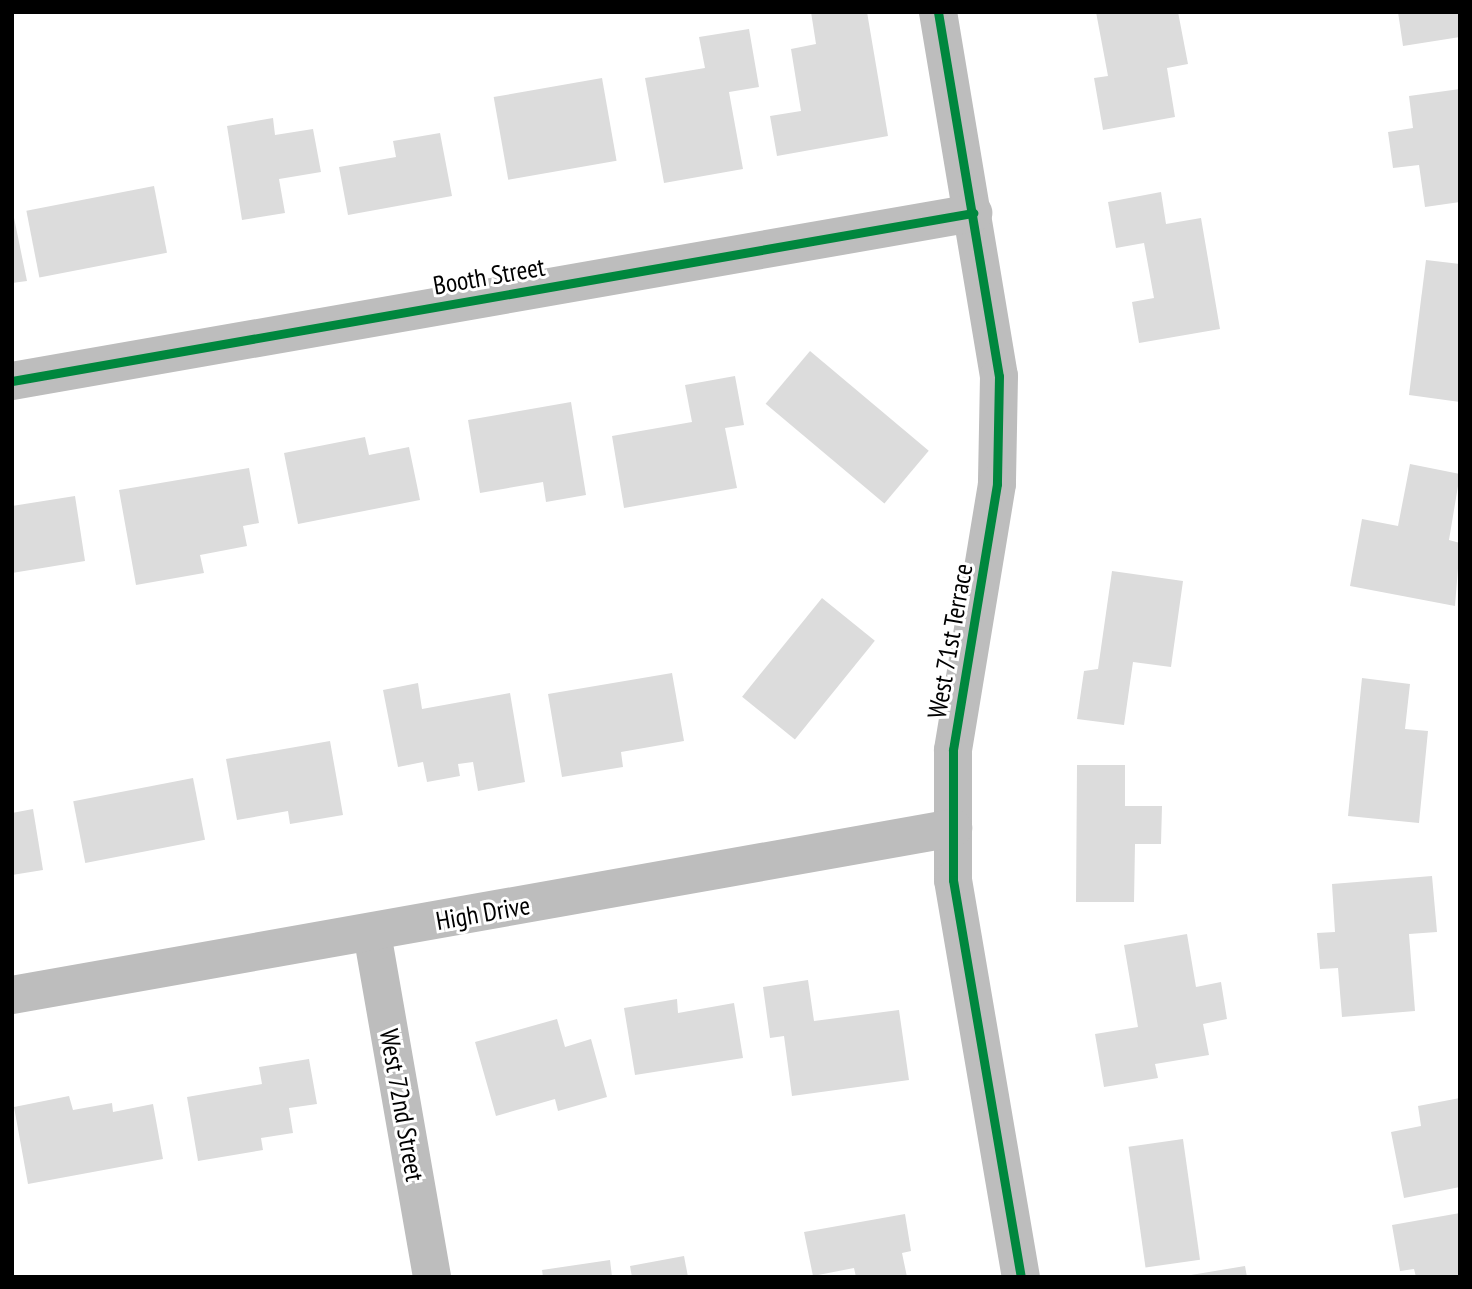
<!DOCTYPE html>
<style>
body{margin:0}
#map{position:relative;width:1472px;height:1289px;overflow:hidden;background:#fff;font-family:"PT Sans Narrow",sans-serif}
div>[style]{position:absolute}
.building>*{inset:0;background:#dcdcdc;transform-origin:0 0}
.minor>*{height:38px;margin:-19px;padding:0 19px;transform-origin:19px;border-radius:19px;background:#bdbdbd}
.cycleway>*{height:9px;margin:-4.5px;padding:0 4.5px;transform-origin:4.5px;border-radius:4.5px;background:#00873e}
span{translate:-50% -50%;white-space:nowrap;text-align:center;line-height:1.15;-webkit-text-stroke:6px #fff;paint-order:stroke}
.street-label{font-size:26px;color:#000}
.frame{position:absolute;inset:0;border:14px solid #000;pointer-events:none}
</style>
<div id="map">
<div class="building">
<div style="clip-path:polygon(811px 12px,867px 12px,888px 136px,777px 156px,770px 116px,801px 111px,791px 49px,816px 44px)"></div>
<div style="clip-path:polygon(1096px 12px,1178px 12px,1188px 64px,1167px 68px,1175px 117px,1103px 130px,1094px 78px,1108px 76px)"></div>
<div style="clip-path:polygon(1398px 12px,1460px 12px,1460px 37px,1403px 46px)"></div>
<div style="clip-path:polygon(749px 29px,759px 87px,729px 92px,743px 169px,664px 183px,645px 78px,705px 68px,699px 37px)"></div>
<div style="left:602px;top:78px;width:84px;height:110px;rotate:80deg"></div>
<div style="clip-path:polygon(1460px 89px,1460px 202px,1425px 207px,1419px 165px,1393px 168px,1388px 132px,1413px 128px,1409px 96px)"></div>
<div style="clip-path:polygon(273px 118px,275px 135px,313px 129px,321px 172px,279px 179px,285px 213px,242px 220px,227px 126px)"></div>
<div style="clip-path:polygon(440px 133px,452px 196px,348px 215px,339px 167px,396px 157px,393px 141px)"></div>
<div style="left:154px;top:186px;width:68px;height:130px;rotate:79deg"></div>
<div style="clip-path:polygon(1161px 192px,1166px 224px,1201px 218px,1220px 329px,1139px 343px,1132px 302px,1154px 298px,1144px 243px,1116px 248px,1108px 202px)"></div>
<div style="clip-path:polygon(12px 208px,27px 281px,12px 283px)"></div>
<div style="clip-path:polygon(1426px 260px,1460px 264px,1460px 402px,1409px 395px)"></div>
<div style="left:810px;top:351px;width:155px;height:69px;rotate:40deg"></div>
<div style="clip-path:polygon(735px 376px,744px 425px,725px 428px,737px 488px,624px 508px,612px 436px,692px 422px,685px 385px)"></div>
<div style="clip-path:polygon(571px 402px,586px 495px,546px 502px,543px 482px,480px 493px,468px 420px)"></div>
<div style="clip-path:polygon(365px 437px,369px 455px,409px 447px,420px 500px,298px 524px,284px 453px)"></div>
<div style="clip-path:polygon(1410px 464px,1460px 474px,1449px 540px,1460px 543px,1455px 606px,1350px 586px,1362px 519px,1398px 526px)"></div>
<div style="clip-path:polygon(249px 468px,259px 523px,243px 526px,247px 546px,200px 555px,204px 573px,136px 585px,119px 490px)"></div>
<div style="clip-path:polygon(75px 496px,85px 561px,12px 573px,12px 506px)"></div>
<div style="clip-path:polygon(1112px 571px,1183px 581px,1171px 667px,1133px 662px,1124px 725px,1077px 719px,1084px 671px,1098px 669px)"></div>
<div style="left:822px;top:598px;width:68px;height:127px;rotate:39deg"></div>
<div style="clip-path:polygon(672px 673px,684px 741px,621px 752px,623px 767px,562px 777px,548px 694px)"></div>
<div style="clip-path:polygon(1362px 678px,1410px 684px,1405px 729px,1428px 731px,1419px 823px,1348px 816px)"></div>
<div style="clip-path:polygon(418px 683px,422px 709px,510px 693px,525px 782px,478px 791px,473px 762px,458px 764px,460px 776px,427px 782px,423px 762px,398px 767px,383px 690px)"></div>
<div style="clip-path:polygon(330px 741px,343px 815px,290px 824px,288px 811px,237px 820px,226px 759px)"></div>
<div style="clip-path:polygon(1077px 765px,1125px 765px,1125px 806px,1162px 806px,1161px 844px,1135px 844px,1134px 902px,1076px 902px)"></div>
<div style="left:193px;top:778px;width:63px;height:122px;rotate:79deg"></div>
<div style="clip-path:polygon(33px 809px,43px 870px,12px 875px,12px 813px)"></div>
<div style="clip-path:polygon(1432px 876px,1437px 932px,1409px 934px,1415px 1011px,1342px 1017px,1338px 968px,1320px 969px,1317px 933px,1335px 932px,1332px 884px)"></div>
<div style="clip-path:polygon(1187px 934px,1196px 987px,1221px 982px,1227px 1019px,1203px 1024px,1209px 1055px,1155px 1064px,1158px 1078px,1104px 1087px,1095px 1034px,1138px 1027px,1124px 945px)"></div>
<div style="clip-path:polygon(808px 980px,814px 1021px,899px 1010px,909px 1080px,792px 1096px,784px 1036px,770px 1038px,763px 987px)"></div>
<div style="clip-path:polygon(677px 999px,678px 1013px,734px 1003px,743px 1058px,635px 1075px,624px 1008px)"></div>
<div style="clip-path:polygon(557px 1019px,565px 1047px,591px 1039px,607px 1097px,558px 1111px,555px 1099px,496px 1116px,475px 1042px)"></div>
<div style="clip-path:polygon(309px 1059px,317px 1104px,289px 1108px,293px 1133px,261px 1138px,263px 1150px,198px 1161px,187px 1097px,262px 1084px,259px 1067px)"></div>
<div style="clip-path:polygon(69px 1096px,73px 1110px,112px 1103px,113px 1112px,153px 1104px,163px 1159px,28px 1184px,14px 1107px)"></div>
<div style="clip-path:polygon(1460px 1098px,1460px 1187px,1404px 1198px,1391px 1132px,1421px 1126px,1418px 1106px)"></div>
<div style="left:1183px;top:1139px;width:122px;height:55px;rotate:82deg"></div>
<div style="clip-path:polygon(1460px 1213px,1460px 1277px,1416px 1277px,1414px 1269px,1400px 1271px,1392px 1225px)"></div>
<div style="clip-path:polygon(905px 1214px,911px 1251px,902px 1253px,907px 1277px,856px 1277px,854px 1268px,813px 1276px,804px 1232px)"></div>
<div style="clip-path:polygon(684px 1256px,688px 1277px,632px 1277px,630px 1266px)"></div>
<div style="clip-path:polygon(610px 1260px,612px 1277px,543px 1277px,542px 1270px)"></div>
<div style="clip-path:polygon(1245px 1266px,1247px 1277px,1191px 1277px,1191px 1275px)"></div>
</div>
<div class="minor">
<div style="left:938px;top:12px;width:369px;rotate:80.5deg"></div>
<div style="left:999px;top:376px;width:108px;rotate:91.1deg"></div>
<div style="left:997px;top:484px;width:270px;rotate:99.4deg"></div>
<div style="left:953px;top:750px;width:130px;rotate:90deg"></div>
<div style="left:953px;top:880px;width:403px;rotate:80.3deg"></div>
<div style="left:12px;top:381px;width:976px;rotate:-9.92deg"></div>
<div style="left:372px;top:933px;width:349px;rotate:80.1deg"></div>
<div style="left:12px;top:995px;width:956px;rotate:-10.06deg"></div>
</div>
<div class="cycleway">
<div style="left:938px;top:12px;width:369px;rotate:80.5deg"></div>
<div style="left:999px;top:376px;width:108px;rotate:91.1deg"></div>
<div style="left:997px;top:484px;width:270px;rotate:99.4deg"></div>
<div style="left:953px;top:750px;width:130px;rotate:90deg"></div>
<div style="left:953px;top:880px;width:403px;rotate:80.3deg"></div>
<div style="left:12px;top:381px;width:976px;rotate:-9.92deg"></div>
</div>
<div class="street-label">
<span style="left:489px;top:276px;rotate:-10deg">Booth Street</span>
<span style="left:950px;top:641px;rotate:-80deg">West 71st Terrace</span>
<span style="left:483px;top:913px;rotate:-10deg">High Drive</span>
<span style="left:402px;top:1105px;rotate:80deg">West 72nd Street</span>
</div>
<div class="frame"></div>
</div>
